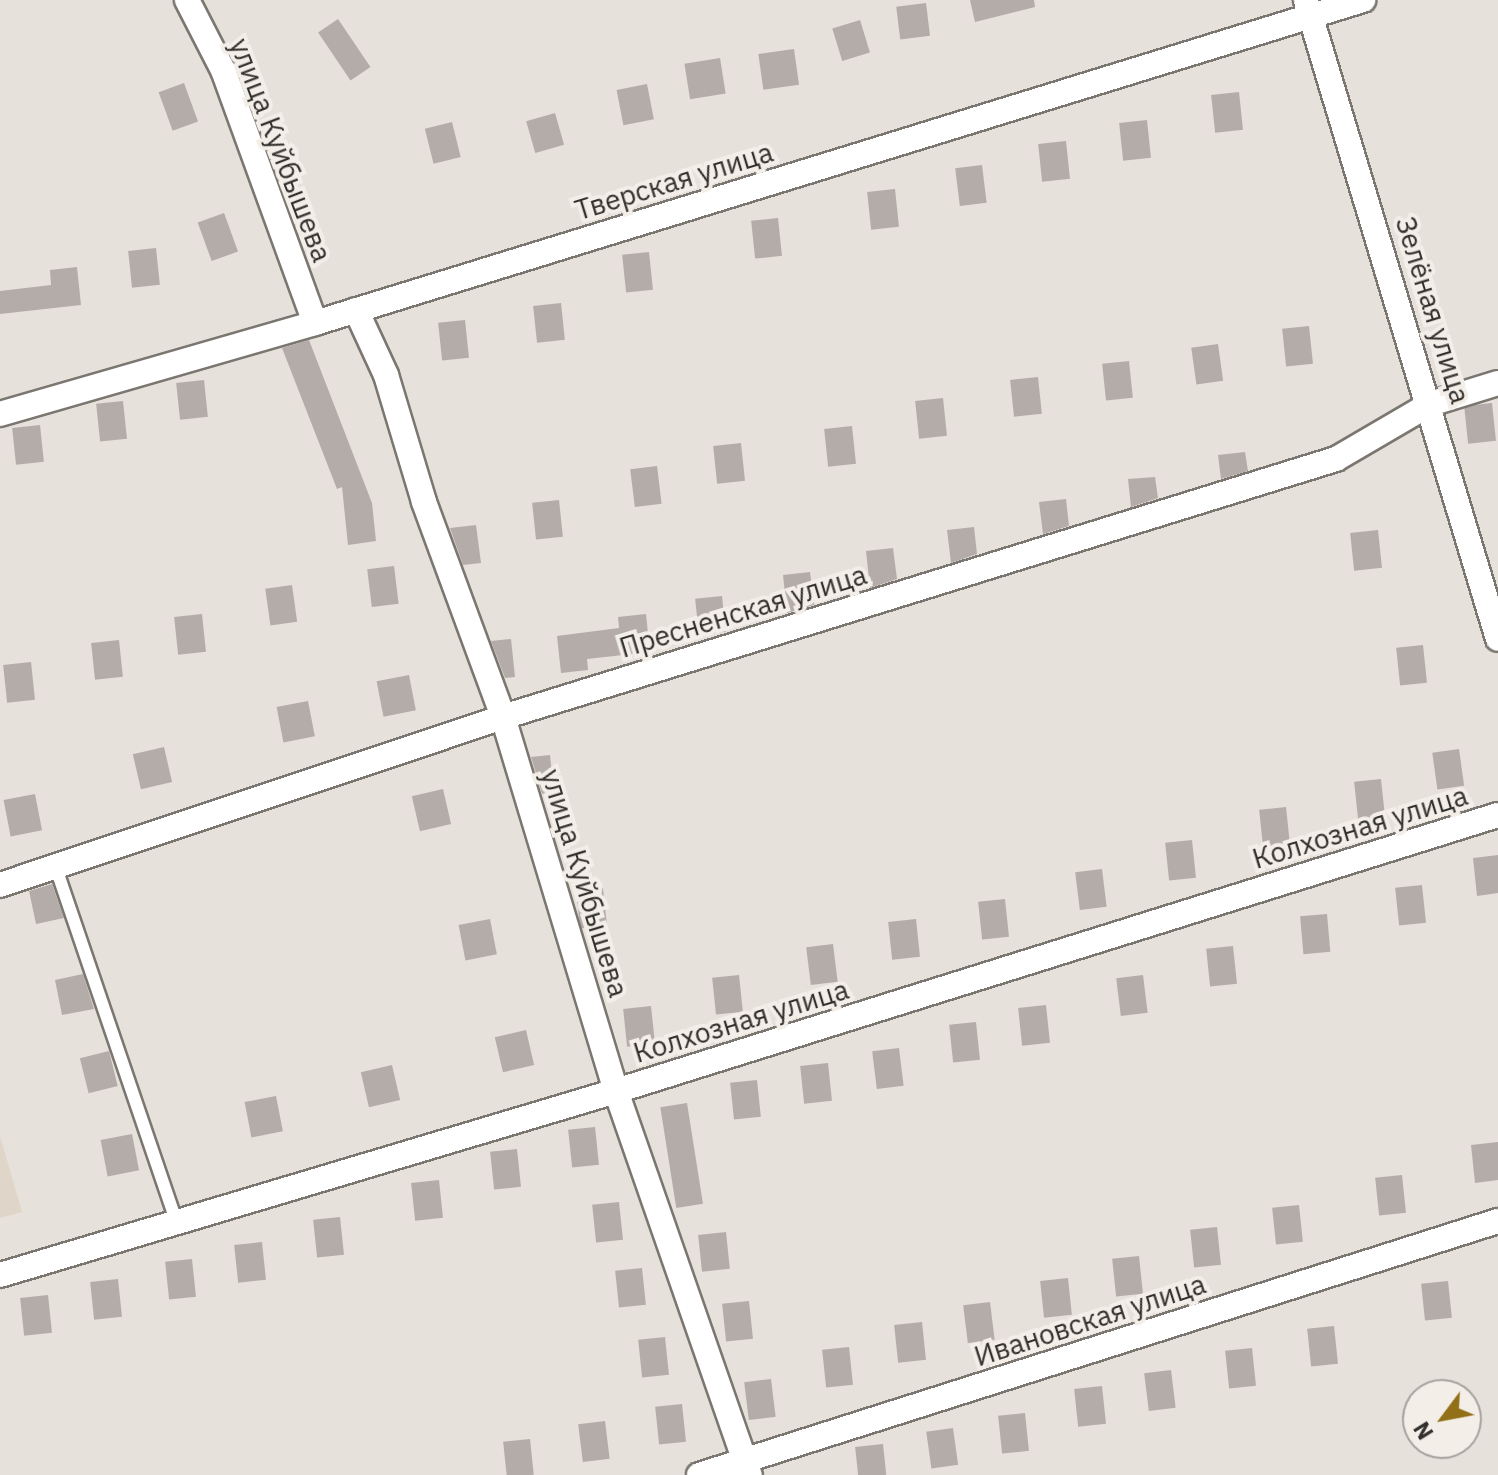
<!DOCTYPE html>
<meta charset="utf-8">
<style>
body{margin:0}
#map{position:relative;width:1498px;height:1475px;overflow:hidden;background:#e6e1db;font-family:"IBM Plex Sans",sans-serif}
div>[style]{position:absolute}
.built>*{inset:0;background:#e0d5c9}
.building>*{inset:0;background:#b4aca9;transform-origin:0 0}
.roads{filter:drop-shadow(2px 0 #7b7670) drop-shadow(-2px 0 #7b7670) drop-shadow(0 2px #7b7670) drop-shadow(0 -2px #7b7670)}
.service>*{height:12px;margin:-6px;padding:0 6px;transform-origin:6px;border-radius:6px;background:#fff}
.minor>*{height:24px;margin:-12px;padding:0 12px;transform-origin:12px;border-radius:12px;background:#fff}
span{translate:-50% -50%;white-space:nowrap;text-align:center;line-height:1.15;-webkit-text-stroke:8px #f4eee8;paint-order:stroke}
.street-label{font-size:28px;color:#32302d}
.north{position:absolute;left:1402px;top:1379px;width:80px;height:80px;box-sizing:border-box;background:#f4eee8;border:2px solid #a6a29d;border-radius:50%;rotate:238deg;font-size:22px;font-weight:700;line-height:32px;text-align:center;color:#32302d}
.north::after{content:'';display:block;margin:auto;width:28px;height:36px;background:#927017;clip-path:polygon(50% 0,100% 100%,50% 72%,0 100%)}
</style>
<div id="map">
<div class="built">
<div style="clip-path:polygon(0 1136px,22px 1212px,0 1218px)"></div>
</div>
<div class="building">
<div style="clip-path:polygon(970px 0,1034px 0,1035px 7px,975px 22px)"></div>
<div style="left:926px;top:3px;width:33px;height:30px;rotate:83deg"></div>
<div style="left:338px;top:19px;width:58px;height:24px;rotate:56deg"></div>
<div style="left:860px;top:20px;width:34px;height:29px;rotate:73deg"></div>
<div style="left:794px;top:49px;width:36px;height:36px;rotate:82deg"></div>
<div style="left:720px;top:58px;width:36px;height:36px;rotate:81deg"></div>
<div style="left:184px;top:83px;width:41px;height:27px;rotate:70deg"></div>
<div style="left:647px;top:84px;width:36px;height:31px;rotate:79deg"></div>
<div style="left:1239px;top:92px;width:38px;height:28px;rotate:84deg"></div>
<div style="left:555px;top:113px;width:33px;height:30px;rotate:74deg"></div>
<div style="left:1147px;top:120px;width:38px;height:28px;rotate:84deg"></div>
<div style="left:452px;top:122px;width:36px;height:28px;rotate:76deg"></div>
<div style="left:1066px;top:141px;width:38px;height:28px;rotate:84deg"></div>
<div style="left:982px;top:165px;width:38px;height:27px;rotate:83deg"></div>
<div style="left:895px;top:189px;width:38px;height:28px;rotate:84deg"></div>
<div style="left:224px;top:213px;width:41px;height:28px;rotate:70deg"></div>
<div style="left:778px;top:218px;width:38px;height:27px;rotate:84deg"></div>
<div style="left:156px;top:248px;width:37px;height:28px;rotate:84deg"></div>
<div style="left:649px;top:252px;width:38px;height:27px;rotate:84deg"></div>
<div style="clip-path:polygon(77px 267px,81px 305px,0 314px,0 291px,51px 285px,50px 270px)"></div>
<div style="left:561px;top:303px;width:37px;height:28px;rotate:84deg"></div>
<div style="left:465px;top:320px;width:38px;height:27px;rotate:84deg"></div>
<div style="left:1309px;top:326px;width:38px;height:27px;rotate:84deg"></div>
<div style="clip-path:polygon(309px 340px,372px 503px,376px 541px,348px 545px,342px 487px,337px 489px,282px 348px)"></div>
<div style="left:1218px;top:344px;width:37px;height:27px;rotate:82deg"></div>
<div style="left:1129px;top:361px;width:37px;height:27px;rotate:84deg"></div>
<div style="left:1038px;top:377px;width:37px;height:28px;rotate:84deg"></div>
<div style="left:204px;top:380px;width:37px;height:28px;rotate:84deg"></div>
<div style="left:943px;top:398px;width:38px;height:28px;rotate:84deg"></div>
<div style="left:123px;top:401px;width:38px;height:27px;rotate:84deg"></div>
<div style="left:1492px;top:403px;width:38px;height:28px;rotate:84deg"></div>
<div style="left:40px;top:425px;width:37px;height:28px;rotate:84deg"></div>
<div style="left:852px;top:426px;width:38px;height:28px;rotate:84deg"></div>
<div style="left:741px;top:443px;width:38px;height:28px;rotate:84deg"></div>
<div style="clip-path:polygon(1245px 452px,1248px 471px,1221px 479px,1218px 455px)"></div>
<div style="left:657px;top:466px;width:38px;height:27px;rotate:83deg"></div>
<div style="clip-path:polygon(1155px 477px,1158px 498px,1131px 507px,1128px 479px)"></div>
<div style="clip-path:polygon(1066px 499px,1069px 526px,1043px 534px,1039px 502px)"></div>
<div style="left:559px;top:500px;width:37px;height:27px;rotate:84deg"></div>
<div style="clip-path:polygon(476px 525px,481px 563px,463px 565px,450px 528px)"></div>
<div style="clip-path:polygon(974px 527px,977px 554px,951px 563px,947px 530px)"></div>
<div style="left:1378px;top:530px;width:38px;height:28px;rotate:84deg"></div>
<div style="clip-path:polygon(893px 548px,897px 579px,870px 588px,866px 551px)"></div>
<div style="left:394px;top:566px;width:38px;height:27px;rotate:83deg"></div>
<div style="clip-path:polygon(810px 572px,814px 605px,787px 613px,783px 575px)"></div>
<div style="left:292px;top:585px;width:37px;height:27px;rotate:82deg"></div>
<div style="left:722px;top:596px;width:36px;height:27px;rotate:84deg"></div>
<div style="left:202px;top:614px;width:38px;height:28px;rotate:84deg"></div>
<div style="clip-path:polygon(646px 614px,650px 652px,587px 659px,588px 670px,561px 673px,557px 636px,619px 628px,618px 617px)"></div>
<div style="clip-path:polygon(511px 639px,515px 677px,505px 678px,491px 641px)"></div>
<div style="left:119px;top:640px;width:37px;height:28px;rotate:84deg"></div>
<div style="left:1423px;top:645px;width:38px;height:27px;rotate:84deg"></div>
<div style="left:31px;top:662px;width:38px;height:28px;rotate:84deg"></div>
<div style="left:409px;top:675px;width:36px;height:33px;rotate:79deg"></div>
<div style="left:308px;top:701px;width:36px;height:32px;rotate:79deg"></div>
<div style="left:164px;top:747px;width:36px;height:32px;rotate:77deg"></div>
<div style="left:1459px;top:749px;width:37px;height:27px;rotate:82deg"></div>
<div style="clip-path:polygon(550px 755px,554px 793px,542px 794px,531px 757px)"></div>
<div style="left:1381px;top:779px;width:38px;height:27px;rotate:84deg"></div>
<div style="left:443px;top:789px;width:36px;height:32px;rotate:77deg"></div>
<div style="left:35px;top:794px;width:37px;height:32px;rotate:79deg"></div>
<div style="left:1286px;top:807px;width:38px;height:27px;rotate:84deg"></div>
<div style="left:1192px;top:840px;width:38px;height:27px;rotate:84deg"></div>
<div style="clip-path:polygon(1498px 855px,1498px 893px,1477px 896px,1473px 858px)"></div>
<div style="left:1102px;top:869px;width:38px;height:27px;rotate:83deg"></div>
<div style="clip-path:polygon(52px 884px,64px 918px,36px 924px,29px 891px)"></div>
<div style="left:1422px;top:885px;width:38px;height:27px;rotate:84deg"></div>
<div style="left:603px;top:888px;width:38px;height:27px;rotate:84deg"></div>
<div style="left:1005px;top:899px;width:38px;height:27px;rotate:84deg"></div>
<div style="left:1327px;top:914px;width:38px;height:27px;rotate:85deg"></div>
<div style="left:490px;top:919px;width:36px;height:32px;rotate:79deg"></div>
<div style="left:916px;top:919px;width:38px;height:28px;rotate:84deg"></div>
<div style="left:833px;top:944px;width:38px;height:27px;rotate:83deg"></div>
<div style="left:1233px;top:946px;width:38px;height:27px;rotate:84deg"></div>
<div style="clip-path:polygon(83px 974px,94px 1009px,62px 1015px,55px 980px)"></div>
<div style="left:739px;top:975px;width:37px;height:27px;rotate:84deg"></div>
<div style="left:1143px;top:975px;width:38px;height:27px;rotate:83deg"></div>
<div style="left:1046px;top:1005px;width:38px;height:28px;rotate:84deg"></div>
<div style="left:651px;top:1006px;width:38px;height:28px;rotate:84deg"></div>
<div style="left:976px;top:1022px;width:38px;height:27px;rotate:84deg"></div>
<div style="left:526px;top:1030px;width:36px;height:32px;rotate:77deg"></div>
<div style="left:899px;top:1048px;width:38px;height:27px;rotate:83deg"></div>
<div style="left:109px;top:1051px;width:36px;height:30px;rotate:76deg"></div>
<div style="left:828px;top:1063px;width:38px;height:28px;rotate:84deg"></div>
<div style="left:392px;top:1065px;width:36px;height:32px;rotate:77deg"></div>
<div style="left:757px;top:1080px;width:37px;height:27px;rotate:84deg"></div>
<div style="left:276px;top:1096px;width:36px;height:32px;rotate:79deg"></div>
<div style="left:687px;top:1103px;width:102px;height:27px;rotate:81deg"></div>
<div style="left:595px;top:1127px;width:38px;height:27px;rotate:84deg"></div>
<div style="left:132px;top:1134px;width:37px;height:32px;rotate:79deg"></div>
<div style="clip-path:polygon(1498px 1142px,1498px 1180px,1475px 1183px,1471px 1145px)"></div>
<div style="left:517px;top:1149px;width:38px;height:27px;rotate:84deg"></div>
<div style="left:1402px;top:1175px;width:38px;height:27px;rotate:84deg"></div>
<div style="left:439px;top:1180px;width:38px;height:28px;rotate:84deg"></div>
<div style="left:619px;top:1202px;width:38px;height:27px;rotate:84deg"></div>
<div style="left:1299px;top:1205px;width:37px;height:27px;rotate:84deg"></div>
<div style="left:340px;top:1217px;width:38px;height:27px;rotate:84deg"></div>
<div style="left:1217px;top:1227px;width:38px;height:27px;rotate:84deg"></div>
<div style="left:726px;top:1232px;width:37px;height:28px;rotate:84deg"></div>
<div style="left:262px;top:1242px;width:38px;height:28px;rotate:84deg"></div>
<div style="left:1139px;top:1256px;width:38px;height:27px;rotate:84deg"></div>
<div style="left:192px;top:1259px;width:38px;height:27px;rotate:84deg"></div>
<div style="left:642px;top:1268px;width:37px;height:27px;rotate:84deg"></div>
<div style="left:1068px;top:1278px;width:37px;height:28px;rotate:84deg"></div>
<div style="left:118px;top:1279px;width:38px;height:28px;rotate:84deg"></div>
<div style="left:1448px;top:1281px;width:37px;height:27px;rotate:84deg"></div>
<div style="left:48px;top:1295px;width:38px;height:28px;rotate:84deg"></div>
<div style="left:749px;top:1301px;width:38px;height:27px;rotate:84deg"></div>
<div style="left:990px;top:1302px;width:38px;height:27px;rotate:83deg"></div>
<div style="left:922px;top:1322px;width:38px;height:28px;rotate:84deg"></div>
<div style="left:1334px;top:1326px;width:38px;height:27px;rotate:84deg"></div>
<div style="left:665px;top:1337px;width:38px;height:27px;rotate:84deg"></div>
<div style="left:849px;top:1347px;width:38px;height:27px;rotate:84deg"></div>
<div style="left:1252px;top:1348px;width:38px;height:27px;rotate:84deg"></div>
<div style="left:1171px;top:1370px;width:38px;height:27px;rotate:83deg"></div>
<div style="left:771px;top:1379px;width:38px;height:27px;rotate:83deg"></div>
<div style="left:1102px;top:1386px;width:38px;height:28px;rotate:84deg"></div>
<div style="left:682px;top:1404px;width:38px;height:27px;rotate:84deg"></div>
<div style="left:1025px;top:1413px;width:38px;height:27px;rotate:84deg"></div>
<div style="left:605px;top:1421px;width:38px;height:27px;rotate:83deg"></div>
<div style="left:953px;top:1428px;width:37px;height:27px;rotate:82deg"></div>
<div style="left:530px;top:1439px;width:36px;height:27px;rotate:84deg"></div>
<div style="left:883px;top:1444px;width:31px;height:28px;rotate:84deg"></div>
</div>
<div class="roads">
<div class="service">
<div style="left:56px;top:868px;width:376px;rotate:71.2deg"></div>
</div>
<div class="minor">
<div style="left:187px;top:0;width:79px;rotate:62.8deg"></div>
<div style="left:223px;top:70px;width:269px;rotate:70deg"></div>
<div style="left:1306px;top:1px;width:666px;rotate:73.25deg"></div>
<div style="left:356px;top:310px;width:72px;rotate:65.2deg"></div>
<div style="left:386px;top:375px;width:133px;rotate:73.3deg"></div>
<div style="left:424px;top:502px;width:229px;rotate:69.8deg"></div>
<div style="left:503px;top:717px;width:391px;rotate:73.2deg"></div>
<div style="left:616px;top:1091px;width:407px;rotate:70.8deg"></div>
<div style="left:0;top:414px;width:328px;rotate:-16.1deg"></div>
<div style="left:315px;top:323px;width:1097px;rotate:-17.13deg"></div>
<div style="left:0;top:885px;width:530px;rotate:-18.47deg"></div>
<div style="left:503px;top:717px;width:872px;rotate:-17.21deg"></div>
<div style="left:1336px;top:459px;width:109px;rotate:-30.3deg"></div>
<div style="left:1430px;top:404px;width:71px;rotate:-17.2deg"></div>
<div style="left:0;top:1275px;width:643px;rotate:-16.63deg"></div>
<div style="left:616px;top:1091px;width:924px;rotate:-17.38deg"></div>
<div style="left:699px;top:1475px;width:838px;rotate:-17.64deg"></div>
</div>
</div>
<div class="street-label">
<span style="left:281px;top:150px;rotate:69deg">улица Куйбышева</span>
<span style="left:674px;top:181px;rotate:-17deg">Тверская улица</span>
<span style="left:1433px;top:310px;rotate:73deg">Зелёная улица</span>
<span style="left:743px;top:611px;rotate:-17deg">Пресненская улица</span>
<span style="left:1360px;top:827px;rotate:-17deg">Колхозная улица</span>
<span style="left:585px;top:883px;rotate:73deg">улица Куйбышева</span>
<span style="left:741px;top:1021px;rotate:-17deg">Колхозная улица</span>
<span style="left:1090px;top:1320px;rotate:-18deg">Ивановская улица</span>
</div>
<div class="north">N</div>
</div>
